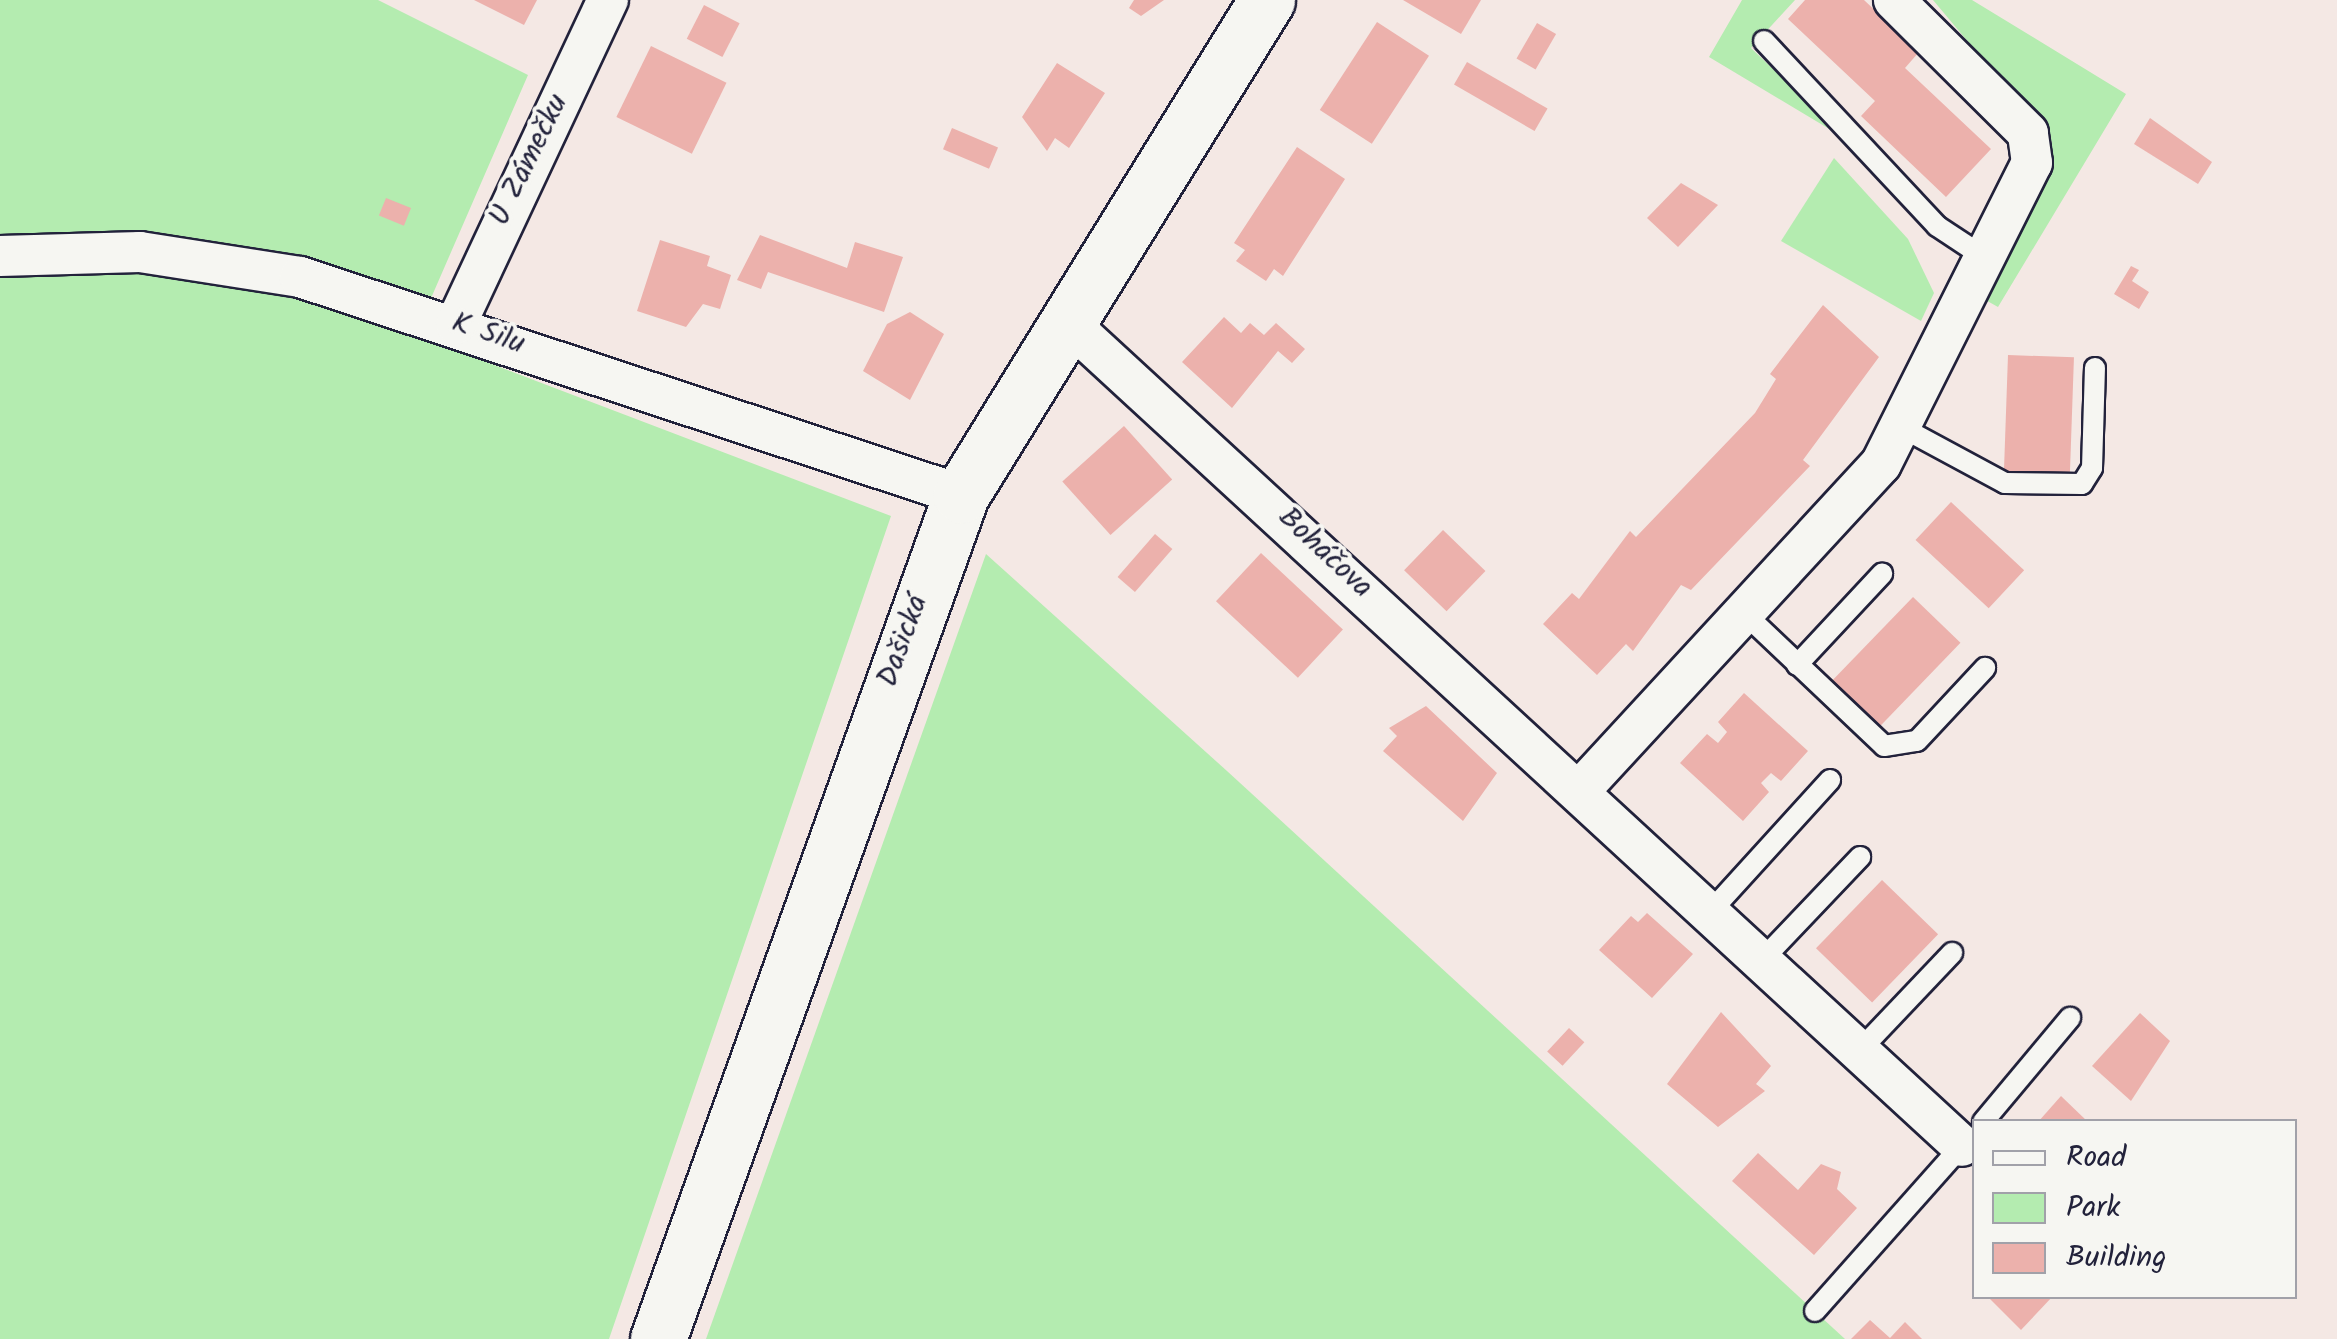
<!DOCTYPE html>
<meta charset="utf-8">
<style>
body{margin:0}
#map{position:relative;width:2337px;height:1339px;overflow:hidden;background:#f4e8e4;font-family:Kalam,sans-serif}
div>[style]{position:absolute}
.green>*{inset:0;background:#b4ecb0}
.building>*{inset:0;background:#ecb1ac;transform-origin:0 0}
.roads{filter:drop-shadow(2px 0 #22223b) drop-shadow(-2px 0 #22223b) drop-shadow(0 2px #22223b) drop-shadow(0 -2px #22223b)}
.service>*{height:20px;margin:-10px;padding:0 10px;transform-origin:10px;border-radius:10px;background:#f6f6f2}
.minor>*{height:40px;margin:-20px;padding:0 20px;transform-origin:20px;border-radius:20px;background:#f6f6f2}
.secondary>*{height:55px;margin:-27.5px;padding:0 27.5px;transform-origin:27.5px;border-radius:27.5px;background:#f6f6f2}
span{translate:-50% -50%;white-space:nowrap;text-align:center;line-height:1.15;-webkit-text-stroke:8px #f6f6f2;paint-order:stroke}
.street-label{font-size:30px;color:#22223b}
.legend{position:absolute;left:1972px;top:1119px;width:325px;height:180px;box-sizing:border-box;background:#f6f6f2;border:2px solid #a1a1a9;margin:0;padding:12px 18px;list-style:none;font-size:30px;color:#22223b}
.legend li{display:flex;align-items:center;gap:20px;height:50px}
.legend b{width:50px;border:2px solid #a1a1a9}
</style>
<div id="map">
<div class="green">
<div style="clip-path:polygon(0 0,378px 0,528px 75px,415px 335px,891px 516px,609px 1339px,0 1339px)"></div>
<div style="clip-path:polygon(1742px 0,1795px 0,1751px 48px,1846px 139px,1709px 57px)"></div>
<div style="clip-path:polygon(1933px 0,1972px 0,2126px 94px,1998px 307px,1973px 293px,2006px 253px,2052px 142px)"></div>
<div style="clip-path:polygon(1834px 158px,1908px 239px,1934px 293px,1921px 321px,1781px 241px)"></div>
<div style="clip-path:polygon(986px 554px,1227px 771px,1845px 1339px,706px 1339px)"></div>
</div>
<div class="building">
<div style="clip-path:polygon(474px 0,537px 0,524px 25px)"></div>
<div style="clip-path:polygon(1134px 0,1164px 0,1141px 16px,1129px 8px)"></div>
<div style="clip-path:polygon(1403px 0,1481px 0,1461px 34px)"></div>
<div style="clip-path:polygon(1805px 0,1864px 0,1919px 52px,1905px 68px,1991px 149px,1946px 197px,1861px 116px,1875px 101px,1788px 19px)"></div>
<div style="left:704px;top:5px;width:40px;height:38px;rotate:27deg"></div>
<div style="left:1377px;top:22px;width:62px;height:105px;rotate:33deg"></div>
<div style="left:1537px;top:23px;width:22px;height:41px;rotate:30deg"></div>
<div style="left:651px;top:46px;width:84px;height:79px;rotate:26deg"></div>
<div style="left:1467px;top:62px;width:93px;height:26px;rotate:30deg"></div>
<div style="clip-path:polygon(1057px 63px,1105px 93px,1069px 148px,1055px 138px,1047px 151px,1022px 117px)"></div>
<div style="clip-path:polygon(2150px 118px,2212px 162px,2198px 184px,2134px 144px)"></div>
<div style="left:952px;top:128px;width:50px;height:23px;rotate:23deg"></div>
<div style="clip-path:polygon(1297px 147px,1345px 179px,1283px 276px,1274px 269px,1266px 281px,1236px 261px,1245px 250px,1234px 243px)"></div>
<div style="clip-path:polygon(1681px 183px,1718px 205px,1678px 247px,1647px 218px)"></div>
<div style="left:386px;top:198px;width:27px;height:19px;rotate:22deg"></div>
<div style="clip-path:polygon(760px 235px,847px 268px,855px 242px,903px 257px,884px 312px,768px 272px,761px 289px,737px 280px)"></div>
<div style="clip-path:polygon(660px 240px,710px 256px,707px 266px,731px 275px,720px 309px,703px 304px,686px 327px,637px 311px)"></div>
<div style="clip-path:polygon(2131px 266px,2139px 270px,2132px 281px,2149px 292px,2139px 309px,2114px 294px)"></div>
<div style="clip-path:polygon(1823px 305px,1879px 357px,1803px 460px,1810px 466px,1691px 590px,1681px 585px,1633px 651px,1626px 644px,1597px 675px,1543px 624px,1572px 593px,1579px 599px,1630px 531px,1636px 537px,1755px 413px,1776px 379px,1770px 374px)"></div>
<div style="clip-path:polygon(910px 312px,944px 334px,910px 400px,863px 371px,887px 324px)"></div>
<div style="clip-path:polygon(1224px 317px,1241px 333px,1250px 323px,1264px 335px,1276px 323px,1305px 349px,1292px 363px,1278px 351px,1232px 408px,1182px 362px)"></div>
<div style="left:2008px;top:355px;width:66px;height:119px;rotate:2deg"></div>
<div style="left:1124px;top:426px;width:72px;height:83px;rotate:48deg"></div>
<div style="left:1951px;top:502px;width:100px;height:52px;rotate:43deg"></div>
<div style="left:1443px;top:530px;width:59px;height:56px;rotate:44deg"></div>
<div style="left:1155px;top:534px;width:23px;height:57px;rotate:41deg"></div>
<div style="left:1261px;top:553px;width:112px;height:66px;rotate:43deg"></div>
<div style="left:1913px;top:597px;width:66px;height:120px;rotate:44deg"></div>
<div style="clip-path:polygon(1744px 693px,1808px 751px,1781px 781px,1771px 773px,1761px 783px,1769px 792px,1743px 821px,1680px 763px,1707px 734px,1718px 743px,1727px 732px,1718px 722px)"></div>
<div style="clip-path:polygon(1426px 706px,1497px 773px,1463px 821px,1383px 751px,1397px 736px,1389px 728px)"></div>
<div style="left:1882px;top:880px;width:78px;height:95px;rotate:44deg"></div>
<div style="clip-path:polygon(1647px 913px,1693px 954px,1652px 998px,1599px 950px,1631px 916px,1638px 922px)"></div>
<div style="clip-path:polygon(1721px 1012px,1771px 1066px,1756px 1084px,1765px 1091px,1718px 1127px,1667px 1084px)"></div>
<div style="clip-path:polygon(2140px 1013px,2170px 1041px,2131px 1101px,2092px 1066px)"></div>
<div style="left:1569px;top:1028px;width:21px;height:32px;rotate:43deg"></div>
<div style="clip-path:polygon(2061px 1096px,2088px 1122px,2038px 1122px)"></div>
<div style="clip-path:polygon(1758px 1153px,1798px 1190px,1821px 1164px,1841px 1172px,1837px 1189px,1857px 1208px,1814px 1255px,1732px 1181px)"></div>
<div style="clip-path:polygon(1987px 1296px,2053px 1296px,2021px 1330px)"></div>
<div style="clip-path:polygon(1870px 1320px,1890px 1338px,1905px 1322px,1922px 1339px,1851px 1339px)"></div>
</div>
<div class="roads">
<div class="service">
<div style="left:1764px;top:41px;width:253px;rotate:46.9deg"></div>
<div style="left:1937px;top:226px;width:56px;rotate:33.4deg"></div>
<div style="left:1901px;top:427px;width:118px;rotate:28.3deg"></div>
<div style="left:2005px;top:483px;width:77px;rotate:0.7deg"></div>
<div style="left:2082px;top:484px;width:19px;rotate:-58deg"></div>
<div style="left:2092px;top:468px;width:100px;rotate:-88.3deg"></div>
<div style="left:1744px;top:613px;width:193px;rotate:43.5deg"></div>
<div style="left:1884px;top:746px;width:33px;rotate:-9deg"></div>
<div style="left:1917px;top:741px;width:100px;rotate:-47deg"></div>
<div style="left:1797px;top:665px;width:125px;rotate:-47deg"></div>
<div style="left:1711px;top:911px;width:177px;rotate:-47.7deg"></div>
<div style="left:1763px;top:959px;width:141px;rotate:-46.4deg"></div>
<div style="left:1860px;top:1050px;width:134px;rotate:-46.5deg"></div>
<div style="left:1983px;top:1122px;width:136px;rotate:-50.1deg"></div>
<div style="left:1815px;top:1311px;width:229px;rotate:-48.4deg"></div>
</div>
<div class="minor">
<div style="left:0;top:256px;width:140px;rotate:-1.6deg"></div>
<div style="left:140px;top:252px;width:162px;rotate:8.9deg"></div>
<div style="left:300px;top:277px;width:696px;rotate:18.25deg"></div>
<div style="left:1065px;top:320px;width:1219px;rotate:42.64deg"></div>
<div style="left:456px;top:324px;width:358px;rotate:-64.9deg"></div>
<div style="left:1581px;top:789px;width:442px;rotate:-47.3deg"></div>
<div style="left:1881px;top:464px;width:337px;rotate:-63.4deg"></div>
<div style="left:2032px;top:163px;width:30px;rotate:-98deg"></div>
<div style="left:2028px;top:133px;width:189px;rotate:-135.2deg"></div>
</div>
<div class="secondary">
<div style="left:658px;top:1339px;width:897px;rotate:-70.25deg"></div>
<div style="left:961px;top:495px;width:582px;rotate:-58.28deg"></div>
</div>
</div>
<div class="street-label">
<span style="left:529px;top:160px;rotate:-64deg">U Zámečku</span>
<span style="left:488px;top:334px;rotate:18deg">K Silu</span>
<span style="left:1325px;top:553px;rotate:43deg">Boháčova</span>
<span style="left:903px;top:641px;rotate:-70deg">Dašická</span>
</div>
<ul class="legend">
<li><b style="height:12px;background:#f6f6f2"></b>Road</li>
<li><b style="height:28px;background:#b4ecb0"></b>Park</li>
<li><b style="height:28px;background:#ecb1ac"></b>Building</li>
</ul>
</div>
